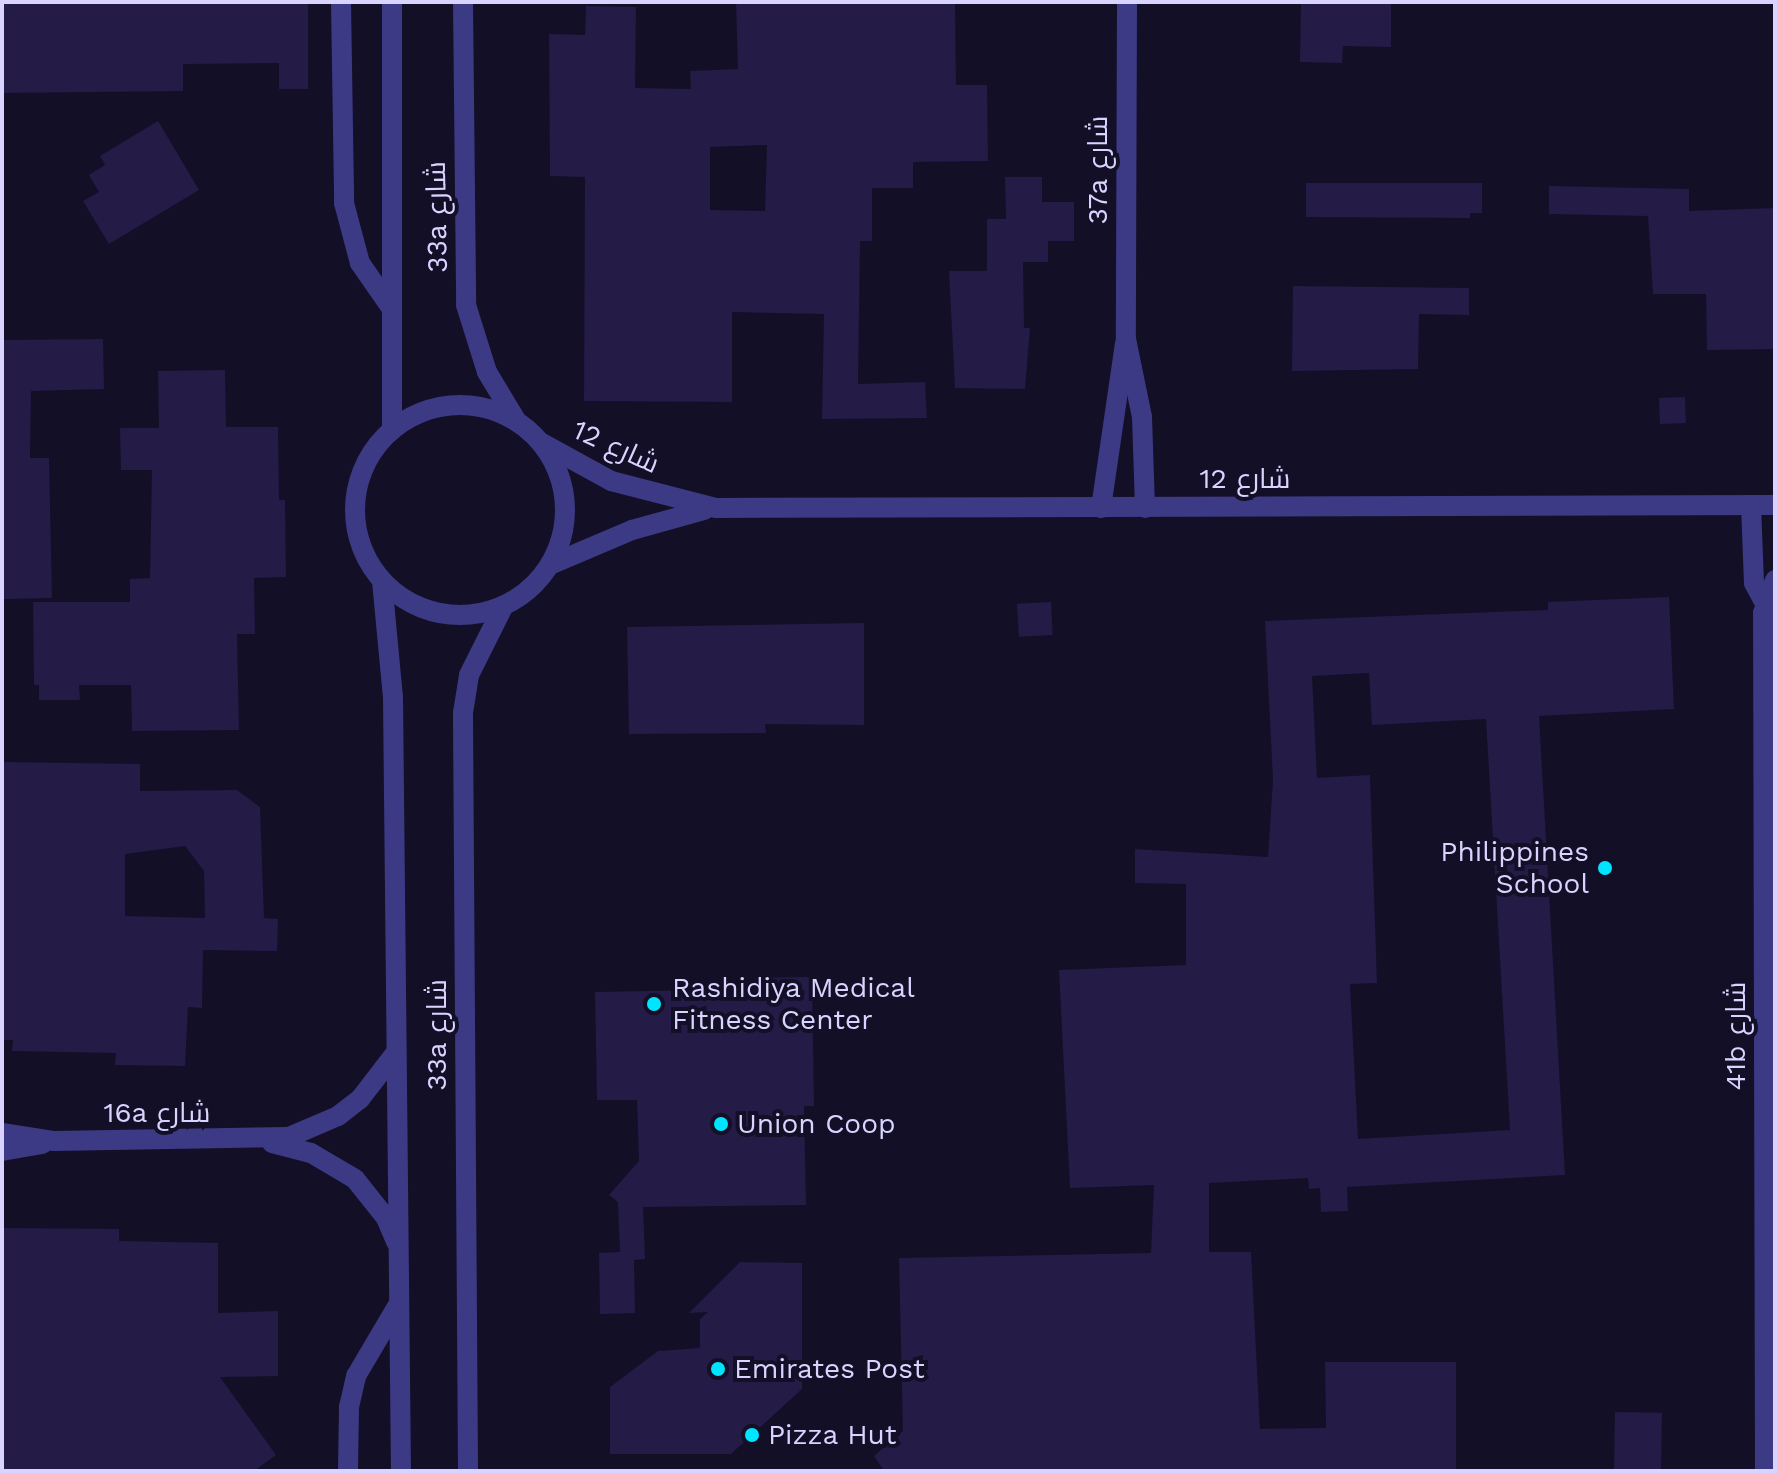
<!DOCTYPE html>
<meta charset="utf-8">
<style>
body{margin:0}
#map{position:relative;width:1777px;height:1473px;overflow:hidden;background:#130f26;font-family:"Work Sans",Cairo,sans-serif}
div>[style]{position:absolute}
.building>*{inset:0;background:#241b47;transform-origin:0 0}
.minor>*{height:20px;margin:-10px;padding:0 10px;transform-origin:10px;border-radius:10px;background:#3d3a85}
.tertiary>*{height:20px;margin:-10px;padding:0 10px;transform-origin:10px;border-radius:10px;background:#3d3a85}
.tertiary>.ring{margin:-10px;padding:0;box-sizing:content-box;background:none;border:20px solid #3d3a85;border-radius:50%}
.dots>*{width:22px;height:22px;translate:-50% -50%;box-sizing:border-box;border:4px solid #130f26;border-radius:50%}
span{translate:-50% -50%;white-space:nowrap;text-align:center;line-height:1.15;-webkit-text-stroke:8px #130f26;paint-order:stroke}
.street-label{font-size:28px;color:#d9d4ff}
.poi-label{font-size:28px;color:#d9d4ff}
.right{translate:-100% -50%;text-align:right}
.left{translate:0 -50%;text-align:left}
.frame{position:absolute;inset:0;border:4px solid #d9d4ff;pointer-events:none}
</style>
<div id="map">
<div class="building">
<div style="clip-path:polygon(2px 2px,308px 2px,308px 89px,279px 89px,279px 63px,183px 64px,183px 91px,2px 93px)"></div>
<div style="clip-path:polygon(evenodd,736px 2px,955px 2px,956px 85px,987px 85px,988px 161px,913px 162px,913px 188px,872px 188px,872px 241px,860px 241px,858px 384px,925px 382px,927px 418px,822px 419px,824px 314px,732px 312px,732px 402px,584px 401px,585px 177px,550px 176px,549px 34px,585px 35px,586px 6px,636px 7px,635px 88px,691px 89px,690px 71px,738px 69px,736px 2px,767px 145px,765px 211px,710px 210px,710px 147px,767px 145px)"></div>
<div style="clip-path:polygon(1301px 2px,1391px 2px,1391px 47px,1343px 46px,1342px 63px,1300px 62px)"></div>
<div style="clip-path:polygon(158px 121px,199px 190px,109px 244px,83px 201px,99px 192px,89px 175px,105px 165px,100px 156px)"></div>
<div style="clip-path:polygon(1005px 177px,1042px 177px,1042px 202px,1074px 202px,1074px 241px,1048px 241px,1048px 262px,1023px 262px,1024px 328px,1030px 328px,1025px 389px,955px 388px,949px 271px,987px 271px,987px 219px,1006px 219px)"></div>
<div style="clip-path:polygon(1306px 183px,1482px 183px,1482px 213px,1470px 213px,1470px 218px,1306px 217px)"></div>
<div style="clip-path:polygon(1549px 186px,1689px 189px,1689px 211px,1775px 208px,1775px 349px,1707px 350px,1706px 294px,1653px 294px,1648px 216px,1549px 214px)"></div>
<div style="clip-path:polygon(1293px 286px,1469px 288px,1469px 315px,1419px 314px,1418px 369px,1292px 371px)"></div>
<div style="clip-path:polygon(103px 339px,104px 389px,31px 391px,30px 458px,49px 458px,52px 598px,4px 599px,2px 340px)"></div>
<div style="clip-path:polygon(225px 370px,226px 427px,278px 427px,279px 500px,285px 500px,286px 577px,254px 578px,255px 634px,237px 634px,239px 730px,132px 731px,131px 685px,79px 685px,80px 700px,39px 700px,39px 685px,34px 685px,33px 602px,130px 602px,130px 579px,150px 578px,152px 470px,121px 470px,120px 428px,159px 428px,158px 371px)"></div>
<div style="left:1685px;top:397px;width:26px;height:26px;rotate:88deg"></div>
<div style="clip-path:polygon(evenodd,1669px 597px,1674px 709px,1539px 716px,1565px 1175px,1347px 1187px,1348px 1211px,1321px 1212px,1320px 1188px,1309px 1189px,1308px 1178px,1209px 1183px,1209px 1252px,1251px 1252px,1260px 1429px,1326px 1428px,1325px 1362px,1456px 1362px,1456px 1471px,884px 1471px,874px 1456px,903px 1431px,899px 1258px,1151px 1253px,1154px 1185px,1070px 1188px,1059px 970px,1186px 965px,1186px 884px,1135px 883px,1135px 849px,1268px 857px,1273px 780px,1265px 621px,1548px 610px,1548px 602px,1669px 597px,1369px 673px,1372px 725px,1486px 719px,1510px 1130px,1358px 1139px,1350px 984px,1377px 983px,1370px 775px,1317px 778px,1312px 676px,1369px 673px)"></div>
<div style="left:1051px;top:602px;width:33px;height:34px;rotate:87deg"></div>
<div style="clip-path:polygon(864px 623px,864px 725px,765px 724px,766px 733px,629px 734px,627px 627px)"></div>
<div style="clip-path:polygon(evenodd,2px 762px,140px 764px,140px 791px,237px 790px,260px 807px,264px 918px,278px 919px,277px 951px,203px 950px,202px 1008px,188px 1007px,185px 1066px,115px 1065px,116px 1053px,12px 1051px,13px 1040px,2px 1040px,2px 762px,185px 846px,204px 871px,205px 918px,125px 916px,125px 854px,185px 846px)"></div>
<div style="clip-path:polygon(812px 977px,814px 1106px,804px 1106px,806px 1205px,643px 1207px,645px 1259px,634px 1260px,635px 1313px,600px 1314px,599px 1253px,620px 1252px,618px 1202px,609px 1195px,639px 1161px,637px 1100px,597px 1100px,595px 992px,754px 989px,754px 978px)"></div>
<div style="clip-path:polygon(2px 1228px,119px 1229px,119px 1241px,218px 1243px,218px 1313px,278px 1311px,278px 1376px,220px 1377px,276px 1455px,254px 1471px,2px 1471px)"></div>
<div style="clip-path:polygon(740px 1262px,802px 1263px,802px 1389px,731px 1454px,610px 1454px,610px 1387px,658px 1351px,700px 1348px,700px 1319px,708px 1312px,689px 1313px)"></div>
<div style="left:1615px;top:1412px;width:47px;height:59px;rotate:1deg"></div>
</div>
<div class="minor">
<div style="left:341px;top:2px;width:201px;rotate:89.1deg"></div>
<div style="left:344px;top:203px;width:62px;rotate:75.1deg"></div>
<div style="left:360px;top:263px;width:56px;rotate:55.2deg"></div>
<div style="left:1127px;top:2px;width:337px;rotate:90.2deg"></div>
<div style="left:1126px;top:339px;width:80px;rotate:78.4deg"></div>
<div style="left:1142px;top:417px;width:91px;rotate:88.1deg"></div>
<div style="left:542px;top:443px;width:79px;rotate:28.8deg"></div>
<div style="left:611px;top:481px;width:108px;rotate:14.4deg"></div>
<div style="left:716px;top:508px;width:1059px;rotate:-0.16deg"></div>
<div style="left:1751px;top:505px;width:78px;rotate:87.8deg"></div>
<div style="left:1754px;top:583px;width:21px;rotate:62deg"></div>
<div style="left:1101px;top:508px;width:167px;rotate:-81.7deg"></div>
<div style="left:552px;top:564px;width:87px;rotate:-23deg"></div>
<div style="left:632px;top:530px;width:75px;rotate:-15.5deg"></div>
<div style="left:2px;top:1133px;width:53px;rotate:8.7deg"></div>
<div style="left:54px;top:1141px;width:235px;rotate:-1deg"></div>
<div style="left:289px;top:1137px;width:53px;rotate:-23.2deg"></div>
<div style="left:338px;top:1116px;width:28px;rotate:-38deg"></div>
<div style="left:360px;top:1099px;width:56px;rotate:-52.3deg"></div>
<div style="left:272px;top:1143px;width:40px;rotate:14.4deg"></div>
<div style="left:311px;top:1153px;width:51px;rotate:30.6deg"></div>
<div style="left:355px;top:1179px;width:50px;rotate:51.5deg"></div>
<div style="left:386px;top:1218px;width:26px;rotate:67deg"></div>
<div style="left:2px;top:1151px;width:41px;rotate:-9.9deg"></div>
<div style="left:348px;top:1471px;width:64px;rotate:-89.1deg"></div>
<div style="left:349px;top:1407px;width:32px;rotate:-77deg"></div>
<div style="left:356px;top:1376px;width:82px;rotate:-59.4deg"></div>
<div style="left:1765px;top:1471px;width:858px;rotate:-90.13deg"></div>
<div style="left:1763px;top:613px;width:35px;rotate:-70deg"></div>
</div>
<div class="tertiary">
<div style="left:392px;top:2px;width:427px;rotate:90deg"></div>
<div style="left:463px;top:2px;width:303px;rotate:89.4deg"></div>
<div style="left:466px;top:305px;width:70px;rotate:72.6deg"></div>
<div style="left:487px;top:372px;width:56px;rotate:58.9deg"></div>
<div class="ring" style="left:355px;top:405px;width:190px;height:190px"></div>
<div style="left:382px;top:581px;width:117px;rotate:84.6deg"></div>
<div style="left:393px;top:697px;width:774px;rotate:89.41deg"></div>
<div style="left:468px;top:1471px;width:758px;rotate:-90.38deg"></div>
<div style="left:463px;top:713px;width:38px;rotate:-81deg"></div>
<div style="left:469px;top:675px;width:76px;rotate:-63.4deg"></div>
</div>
<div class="dots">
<div style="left:1605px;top:868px;background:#00e5ff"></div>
<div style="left:654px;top:1004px;background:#00e5ff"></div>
<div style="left:721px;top:1124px;background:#00e5ff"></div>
<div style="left:718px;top:1369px;background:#00e5ff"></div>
<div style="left:752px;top:1435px;background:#00e5ff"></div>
</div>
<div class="street-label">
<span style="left:1098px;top:170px;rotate:-90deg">37a شارع</span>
<span style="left:437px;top:217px;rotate:-91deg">33a شارع</span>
<span style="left:616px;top:447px;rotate:24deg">شارع 12</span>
<span style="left:1245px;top:479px">شارع 12</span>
<span style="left:437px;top:1035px;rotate:-90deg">33a شارع</span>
<span style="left:1736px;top:1036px;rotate:-90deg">41b شارع</span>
<span style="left:157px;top:1113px">16a شارع</span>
</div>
<div class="poi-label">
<span class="right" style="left:1589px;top:868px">Philippines<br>School</span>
<span class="left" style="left:672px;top:1004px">Rashidiya Medical<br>Fitness Center</span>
<span class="left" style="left:737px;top:1124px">Union Coop</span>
<span class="left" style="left:734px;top:1369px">Emirates Post</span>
<span class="left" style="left:768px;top:1435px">Pizza Hut</span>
</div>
<div class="frame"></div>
</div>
